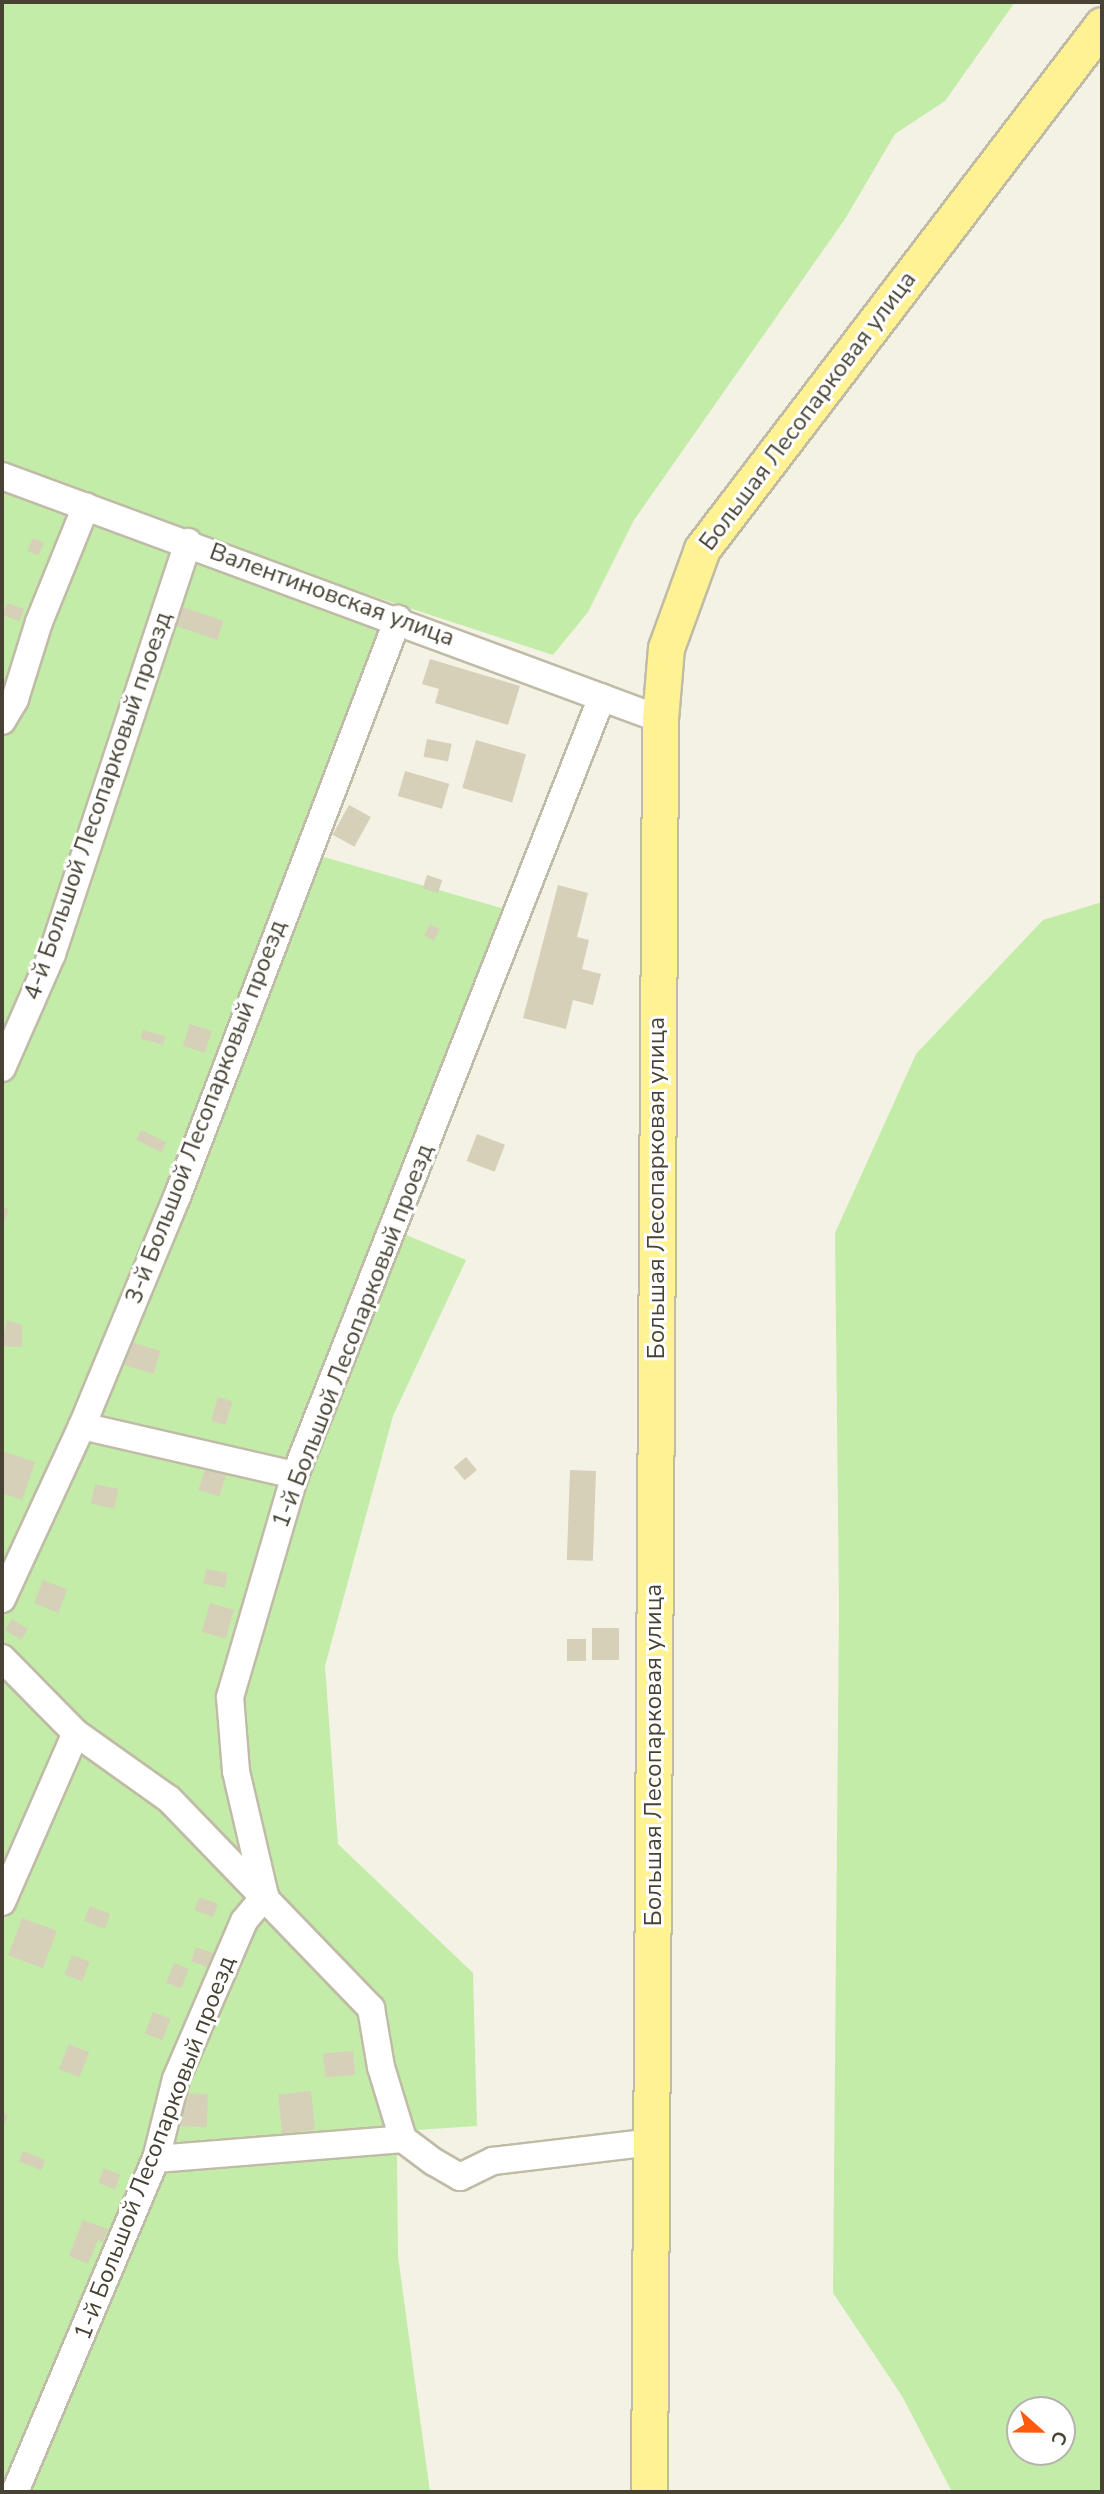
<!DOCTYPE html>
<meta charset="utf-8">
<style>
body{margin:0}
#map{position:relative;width:1104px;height:2494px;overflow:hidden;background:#f4f2e4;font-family:"Nunito Sans",sans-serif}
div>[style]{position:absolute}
.green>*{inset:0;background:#c3eca9}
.building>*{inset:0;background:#d6d0b9;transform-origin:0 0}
.roads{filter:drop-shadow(2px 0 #c0bba6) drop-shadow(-2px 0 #c0bba6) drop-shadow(0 2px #c0bba6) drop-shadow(0 -2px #c0bba6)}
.minor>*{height:26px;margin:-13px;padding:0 13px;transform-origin:13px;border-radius:13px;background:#fff}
.major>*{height:35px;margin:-17.5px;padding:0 17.5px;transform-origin:17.5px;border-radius:17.5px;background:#fff292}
span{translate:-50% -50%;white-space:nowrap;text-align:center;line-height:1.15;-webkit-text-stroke:6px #fff;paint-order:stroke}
.street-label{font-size:24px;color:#474233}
.frame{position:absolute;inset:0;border:4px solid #474233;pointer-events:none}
.north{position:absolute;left:1006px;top:2396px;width:70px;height:70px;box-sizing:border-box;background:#fff;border:2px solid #b5b3ad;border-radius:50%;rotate:111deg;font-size:19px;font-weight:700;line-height:28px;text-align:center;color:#474233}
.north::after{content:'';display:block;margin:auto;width:24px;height:32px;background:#ff5b10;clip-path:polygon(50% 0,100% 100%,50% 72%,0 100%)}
</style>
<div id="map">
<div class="green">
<div style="clip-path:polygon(2px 2px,1015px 2px,945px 101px,895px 134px,845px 219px,634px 520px,588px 612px,553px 655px,2px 475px)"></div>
<div style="clip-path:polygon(2px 478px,394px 634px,310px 853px,522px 914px,404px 1234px,466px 1260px,393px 1416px,325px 1666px,338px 1844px,473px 1973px,477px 2126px,158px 2147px,10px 2492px,2px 2492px)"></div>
<div style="clip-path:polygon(evenodd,1102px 902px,1102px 2492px,952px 2492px,902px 2396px,833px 2293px,839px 1607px,835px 1233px,916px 1054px,1043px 920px,1102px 902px,1020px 2410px,1062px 2410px,1062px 2452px,1020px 2452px,1020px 2410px)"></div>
<div style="clip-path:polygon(397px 2152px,398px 2256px,430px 2492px,26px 2492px,161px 2170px)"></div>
</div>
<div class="building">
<div style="left:33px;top:538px;width:12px;height:14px;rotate:24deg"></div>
<div style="left:7px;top:603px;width:18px;height:13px;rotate:19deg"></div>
<div style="left:180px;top:606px;width:46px;height:20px;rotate:19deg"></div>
<div style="clip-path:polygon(430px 659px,520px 686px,508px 725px,435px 703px,439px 689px,422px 684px)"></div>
<div style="left:427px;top:739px;width:25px;height:18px;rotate:11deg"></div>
<div style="left:476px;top:740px;width:52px;height:50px;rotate:16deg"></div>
<div style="left:405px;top:771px;width:46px;height:26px;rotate:16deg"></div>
<div style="left:349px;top:805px;width:25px;height:34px;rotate:29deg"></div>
<div style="left:427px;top:875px;width:16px;height:14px;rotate:18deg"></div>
<div style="clip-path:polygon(558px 885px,588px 893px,577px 937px,589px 940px,582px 969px,601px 974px,593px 1005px,573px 1000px,566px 1029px,523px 1018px)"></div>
<div style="left:430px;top:924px;width:11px;height:13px;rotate:27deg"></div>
<div style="left:190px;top:1024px;width:23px;height:23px;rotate:18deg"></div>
<div style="left:143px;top:1030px;width:23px;height:9px;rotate:15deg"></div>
<div style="left:141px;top:1130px;width:28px;height:11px;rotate:26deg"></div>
<div style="left:477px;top:1134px;width:30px;height:29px;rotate:21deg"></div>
<div style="clip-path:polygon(2px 1207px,9px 1209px,2px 1229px)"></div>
<div style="clip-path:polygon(7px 1320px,22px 1325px,22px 1347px,2px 1346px)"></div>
<div style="left:128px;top:1341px;width:34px;height:24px;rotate:17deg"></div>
<div style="left:218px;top:1397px;width:15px;height:25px;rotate:16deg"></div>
<div style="clip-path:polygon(2px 1451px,35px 1462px,22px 1500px,2px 1493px)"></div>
<div style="left:466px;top:1457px;width:17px;height:16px;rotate:50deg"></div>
<div style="left:207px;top:1463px;width:22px;height:28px;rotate:18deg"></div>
<div style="left:570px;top:1470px;width:26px;height:90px;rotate:2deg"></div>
<div style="left:95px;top:1484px;width:24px;height:20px;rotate:12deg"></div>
<div style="left:206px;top:1569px;width:22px;height:15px;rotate:10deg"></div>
<div style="left:43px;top:1580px;width:26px;height:25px;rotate:21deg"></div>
<div style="left:210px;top:1603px;width:25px;height:30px;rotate:16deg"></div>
<div style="left:12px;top:1619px;width:19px;height:13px;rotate:32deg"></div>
<div style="left:592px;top:1628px;width:27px;height:32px"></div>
<div style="left:567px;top:1639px;width:19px;height:22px"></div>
<div style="left:199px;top:1897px;width:20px;height:14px;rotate:20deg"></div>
<div style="left:90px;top:1906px;width:22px;height:16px;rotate:22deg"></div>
<div style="left:22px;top:1918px;width:37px;height:40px;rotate:20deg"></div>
<div style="left:196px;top:1947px;width:20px;height:15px;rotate:20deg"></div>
<div style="left:72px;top:1955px;width:19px;height:21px;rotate:21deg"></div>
<div style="left:174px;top:1963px;width:16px;height:21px;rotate:22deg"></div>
<div style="left:153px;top:2012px;width:19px;height:23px;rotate:21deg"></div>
<div style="left:69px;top:2044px;width:22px;height:27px;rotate:22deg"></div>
<div style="left:353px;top:2051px;width:24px;height:30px;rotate:85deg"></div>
<div style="left:311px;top:2091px;width:39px;height:33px;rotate:84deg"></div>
<div style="left:181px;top:2093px;width:27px;height:33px;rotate:2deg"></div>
<div style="clip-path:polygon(2px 2112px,8px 2115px,2px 2130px)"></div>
<div style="left:23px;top:2151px;width:24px;height:11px;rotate:22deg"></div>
<div style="left:104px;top:2168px;width:18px;height:16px;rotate:22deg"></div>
<div style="clip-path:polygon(83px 2220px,108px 2229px,103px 2242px,98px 2240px,88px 2264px,69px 2256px)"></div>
</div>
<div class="roads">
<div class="minor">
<div style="left:2px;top:476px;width:701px;rotate:20.27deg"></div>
<div style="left:2px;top:721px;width:26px;rotate:-59deg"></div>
<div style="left:15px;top:699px;width:81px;rotate:-72.7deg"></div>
<div style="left:39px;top:622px;width:125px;rotate:-67.9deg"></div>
<div style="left:2px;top:1068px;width:124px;rotate:-66.3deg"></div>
<div style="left:52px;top:954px;width:434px;rotate:-71.7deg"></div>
<div style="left:82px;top:1426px;width:219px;rotate:13deg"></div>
<div style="left:2px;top:1599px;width:191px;rotate:-65.2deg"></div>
<div style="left:82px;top:1426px;width:248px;rotate:-67.5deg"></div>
<div style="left:177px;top:1197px;width:619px;rotate:-69.08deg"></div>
<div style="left:2px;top:1658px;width:105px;rotate:45.4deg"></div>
<div style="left:76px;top:1733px;width:114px;rotate:35.4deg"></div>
<div style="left:169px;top:1799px;width:291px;rotate:46deg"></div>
<div style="left:371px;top:2008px;width:60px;rotate:80.4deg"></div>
<div style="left:381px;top:2067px;width:75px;rotate:73deg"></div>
<div style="left:403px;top:2139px;width:39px;rotate:37deg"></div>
<div style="left:434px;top:2162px;width:30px;rotate:30deg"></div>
<div style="left:460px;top:2177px;width:37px;rotate:-26deg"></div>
<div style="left:493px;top:2161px;width:160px;rotate:-6.8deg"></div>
<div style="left:2px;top:1902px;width:184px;rotate:-66.4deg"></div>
<div style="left:156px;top:2159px;width:248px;rotate:-4.6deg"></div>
<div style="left:15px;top:2492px;width:362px;rotate:-67.1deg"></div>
<div style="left:156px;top:2159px;width:82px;rotate:-76deg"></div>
<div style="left:176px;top:2079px;width:172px;rotate:-66.7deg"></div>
<div style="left:244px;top:1921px;width:33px;rotate:-50deg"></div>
<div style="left:265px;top:1896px;width:128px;rotate:-103.1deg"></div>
<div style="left:236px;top:1771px;width:74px;rotate:-94.6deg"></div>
<div style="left:230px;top:1697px;width:231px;rotate:-73.7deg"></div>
<div style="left:295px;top:1475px;width:836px;rotate:-68.47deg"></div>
</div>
<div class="major">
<div style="left:649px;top:2492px;width:1773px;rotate:-89.64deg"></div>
<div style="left:660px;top:719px;width:71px;rotate:-85.2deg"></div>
<div style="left:666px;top:648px;width:105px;rotate:-70deg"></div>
<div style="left:702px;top:549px;width:659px;rotate:-52.64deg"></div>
</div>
</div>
<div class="street-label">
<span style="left:808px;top:411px;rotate:-53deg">Большая Лесопарковая улица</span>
<span style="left:332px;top:595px;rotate:20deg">Валентиновская улица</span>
<span style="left:98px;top:806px;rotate:-71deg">4-й Большой Лесопарковый проезд</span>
<span style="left:206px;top:1112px;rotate:-69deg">3-й Большой Лесопарковый проезд</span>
<span style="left:657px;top:1188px;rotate:-90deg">Большая Лесопарковая улица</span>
<span style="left:353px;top:1336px;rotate:-69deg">1-й Большой Лесопарковый проезд</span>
<span style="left:654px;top:1755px;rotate:-90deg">Большая Лесопарковая улица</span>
<span style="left:155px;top:2148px;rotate:-69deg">1-й Большой Лесопарковый проезд</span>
</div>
<div class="frame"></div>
<div class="north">С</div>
</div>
